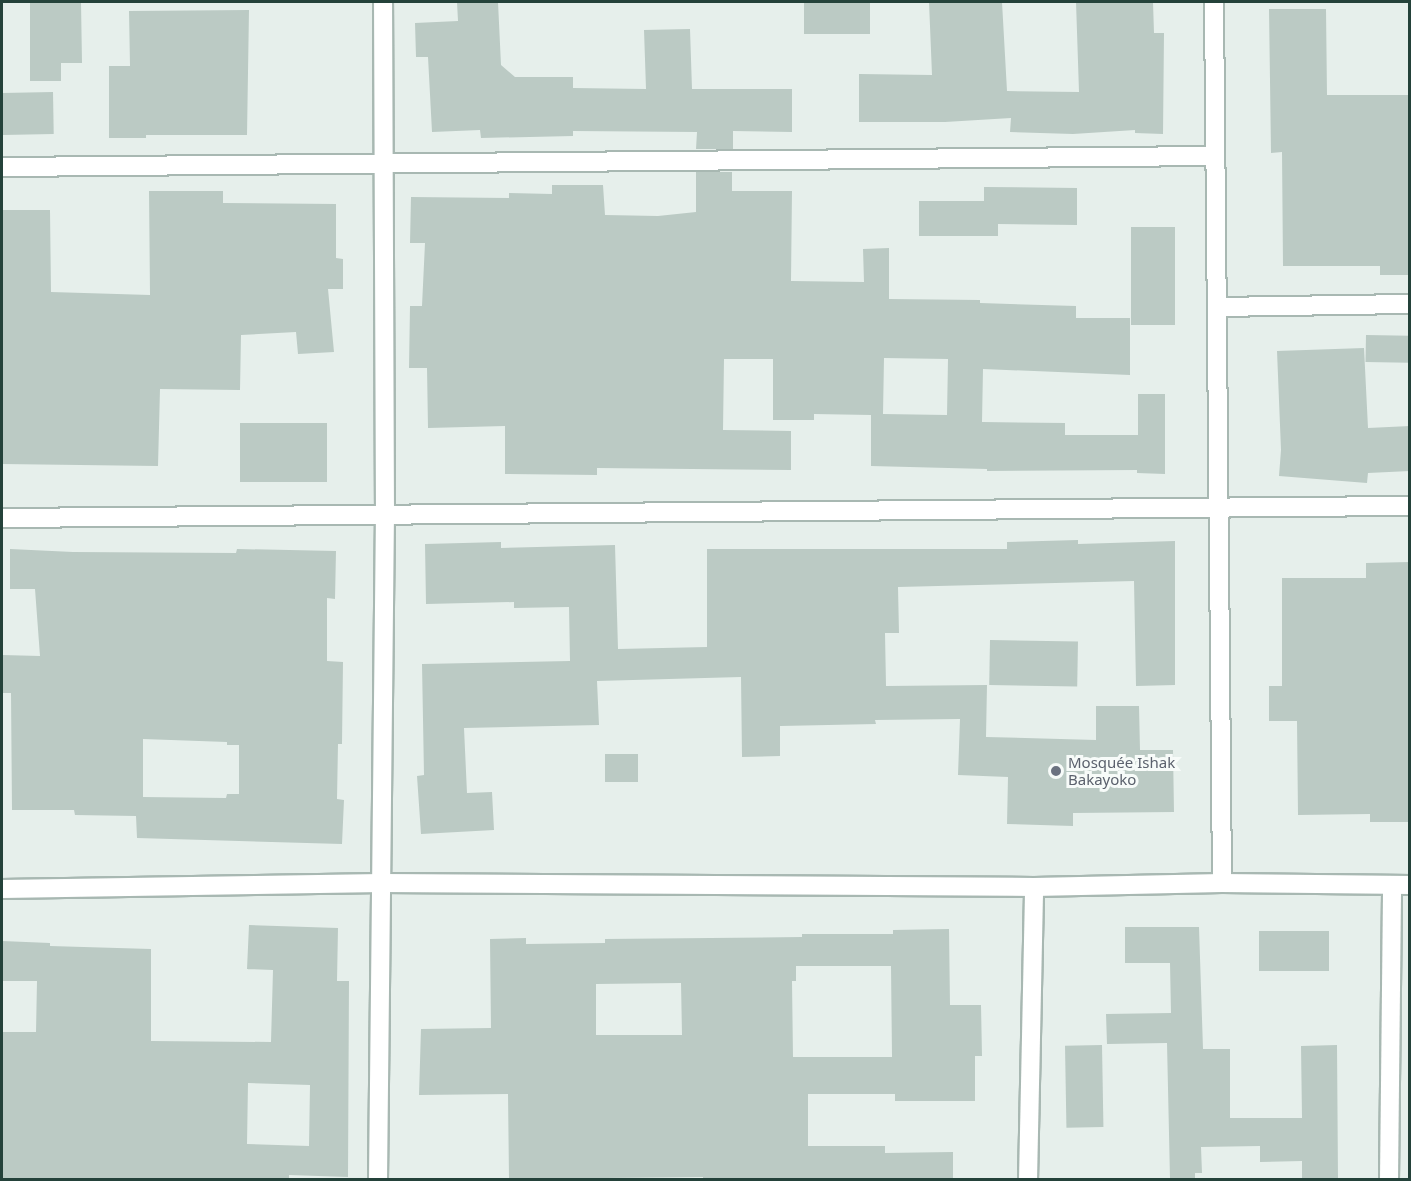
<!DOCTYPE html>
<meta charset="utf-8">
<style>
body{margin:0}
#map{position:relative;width:1411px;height:1181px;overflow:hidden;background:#e6efeb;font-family:"Noto Sans",sans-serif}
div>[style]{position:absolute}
.building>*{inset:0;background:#bbcac4;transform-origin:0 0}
.roads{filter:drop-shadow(2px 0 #a8b8b2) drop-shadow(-2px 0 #a8b8b2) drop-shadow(0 2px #a8b8b2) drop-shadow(0 -2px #a8b8b2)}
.street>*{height:18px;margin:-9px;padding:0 9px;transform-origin:9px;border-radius:9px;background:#fff}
.dots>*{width:16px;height:16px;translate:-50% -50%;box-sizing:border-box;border:3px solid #f7fbf9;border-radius:50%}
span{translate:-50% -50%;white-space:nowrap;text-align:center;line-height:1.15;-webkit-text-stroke:6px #f7fbf9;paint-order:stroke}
.worship-label{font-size:15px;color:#5b616d}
.left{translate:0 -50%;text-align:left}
.frame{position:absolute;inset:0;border:3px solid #24423a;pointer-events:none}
</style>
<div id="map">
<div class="building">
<div style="clip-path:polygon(30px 2px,81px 2px,82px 63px,61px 63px,61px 81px,30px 81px)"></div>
<div style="clip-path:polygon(457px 2px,498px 2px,501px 65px,515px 77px,573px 77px,573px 88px,646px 89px,644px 30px,690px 29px,692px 89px,792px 89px,792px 132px,733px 131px,733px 149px,696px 149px,697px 132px,573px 131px,573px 136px,481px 138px,480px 130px,432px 132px,428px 57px,416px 57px,415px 23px,458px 21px)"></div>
<div style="left:804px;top:2px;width:66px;height:32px"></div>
<div style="clip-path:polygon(929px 2px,1002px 2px,1007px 91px,1079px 92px,1076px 2px,1153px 2px,1154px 33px,1164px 33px,1163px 134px,1135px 133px,1135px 130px,1073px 134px,1010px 132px,1011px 118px,945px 122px,859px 122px,859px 74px,932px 75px)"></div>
<div style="clip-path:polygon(1269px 9px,1326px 9px,1327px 95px,1410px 95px,1409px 275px,1380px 275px,1380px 266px,1283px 266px,1282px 152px,1271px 153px)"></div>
<div style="clip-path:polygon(249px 10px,247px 135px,146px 135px,146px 138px,109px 138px,109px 66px,130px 66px,129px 11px)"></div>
<div style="left:53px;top:92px;width:42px;height:51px;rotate:89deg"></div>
<div style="clip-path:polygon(evenodd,696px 172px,732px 172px,732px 191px,792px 191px,791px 281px,864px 282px,863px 249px,889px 248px,889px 299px,980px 300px,980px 303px,1076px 306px,1076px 318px,1130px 318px,1130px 375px,983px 369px,982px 422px,1065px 423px,1065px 435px,1138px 435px,1138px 394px,1165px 394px,1165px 474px,1137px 473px,1137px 470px,987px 471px,987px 469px,871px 466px,871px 415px,814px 414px,814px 420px,773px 420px,773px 359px,724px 359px,723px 430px,791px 431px,791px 470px,597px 468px,597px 475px,505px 474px,505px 426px,428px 428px,427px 368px,409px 368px,410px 306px,422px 306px,425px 243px,410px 243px,411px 197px,509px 198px,509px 193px,552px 194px,552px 185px,603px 185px,605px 215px,658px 216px,696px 212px,696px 172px,884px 358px,948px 359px,947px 415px,883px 414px,884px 358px)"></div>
<div style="clip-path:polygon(984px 187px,1077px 188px,1077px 225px,998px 224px,998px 236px,919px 236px,919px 201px,984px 201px)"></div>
<div style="clip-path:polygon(149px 191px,223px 191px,223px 203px,336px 204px,336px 258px,343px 259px,343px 289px,328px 289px,334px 352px,298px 354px,296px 332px,241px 335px,240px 390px,160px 389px,158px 466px,2px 464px,2px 210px,50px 210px,51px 292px,150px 295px)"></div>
<div style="left:1131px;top:227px;width:44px;height:98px"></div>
<div style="left:1366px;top:335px;width:44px;height:27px;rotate:1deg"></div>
<div style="clip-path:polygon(1364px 348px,1368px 428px,1410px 426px,1410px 471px,1368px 473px,1367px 483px,1279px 476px,1281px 450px,1277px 351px)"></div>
<div style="left:327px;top:423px;width:59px;height:87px;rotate:90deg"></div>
<div style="clip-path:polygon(1078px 540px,1078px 544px,1175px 541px,1175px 685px,1136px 686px,1134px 581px,898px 587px,899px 633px,885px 633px,886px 686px,987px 685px,986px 737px,1096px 740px,1096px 706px,1139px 706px,1140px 750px,1173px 750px,1174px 812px,1073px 813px,1073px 826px,1007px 824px,1008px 777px,958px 775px,960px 719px,875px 720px,876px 724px,780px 726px,780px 756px,742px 757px,741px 677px,597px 681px,599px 725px,464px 728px,467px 793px,492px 792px,494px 830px,421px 834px,417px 776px,424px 775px,422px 664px,570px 661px,569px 607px,514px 608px,514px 602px,426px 604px,425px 544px,501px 542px,501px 548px,615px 545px,618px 649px,707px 647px,707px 549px,1007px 549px,1007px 542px)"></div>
<div style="clip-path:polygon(evenodd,10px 549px,73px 552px,236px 553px,237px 549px,336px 551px,335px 599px,327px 598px,327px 661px,343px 662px,342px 744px,338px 744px,337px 799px,344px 800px,342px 844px,137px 838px,136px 816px,75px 815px,74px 810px,12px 810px,11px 693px,2px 693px,2px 655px,40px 656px,35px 589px,10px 589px,10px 549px,143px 739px,227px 742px,227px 745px,239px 745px,239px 794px,227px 794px,226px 798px,143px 797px,143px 739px)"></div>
<div style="clip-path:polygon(1410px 562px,1410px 822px,1370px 822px,1370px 814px,1298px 815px,1297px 721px,1269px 721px,1269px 686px,1282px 686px,1282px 578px,1366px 578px,1366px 563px)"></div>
<div style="left:990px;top:640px;width:88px;height:45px;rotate:1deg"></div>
<div style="left:638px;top:754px;width:28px;height:33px;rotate:90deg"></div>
<div style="clip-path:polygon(evenodd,249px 925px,338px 928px,337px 981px,349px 981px,348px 1177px,289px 1175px,289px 1179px,2px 1179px,2px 1032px,36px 1032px,37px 981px,2px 981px,2px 941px,50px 943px,50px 946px,151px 949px,151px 1041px,271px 1042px,273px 970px,247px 969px,249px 925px,248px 1083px,310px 1085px,309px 1146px,247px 1144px,248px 1083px)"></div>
<div style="clip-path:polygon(1125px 927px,1199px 927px,1203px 1049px,1230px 1049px,1230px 1118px,1302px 1118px,1301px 1046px,1337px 1045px,1338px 1179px,1302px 1179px,1302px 1161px,1260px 1162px,1260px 1146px,1201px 1147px,1202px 1173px,1195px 1173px,1195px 1179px,1170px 1179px,1167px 1043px,1107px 1044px,1106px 1014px,1171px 1013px,1170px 963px,1125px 963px)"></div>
<div style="clip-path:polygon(evenodd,949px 929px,950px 1005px,981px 1005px,982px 1056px,975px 1056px,975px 1101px,895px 1101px,895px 1094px,808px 1094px,808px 1146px,885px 1146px,885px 1153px,953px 1152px,953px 1179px,703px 1179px,703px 1177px,509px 1179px,508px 1094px,419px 1095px,421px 1029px,491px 1028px,490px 939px,526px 938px,526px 944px,605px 943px,605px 939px,802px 937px,802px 934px,893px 934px,893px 930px,949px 929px,796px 966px,891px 966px,892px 1057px,793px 1057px,792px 981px,796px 981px,796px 966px,949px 929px,681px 983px,682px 1035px,596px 1035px,596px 984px,681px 983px)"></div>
<div style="left:1329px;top:931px;width:40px;height:70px;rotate:90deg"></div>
<div style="left:1102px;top:1045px;width:82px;height:37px;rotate:89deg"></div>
</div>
<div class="roads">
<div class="street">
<div style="left:1214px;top:2px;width:881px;rotate:89.48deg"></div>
<div style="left:2px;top:167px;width:1213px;rotate:-0.52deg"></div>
<div style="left:1217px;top:307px;width:193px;rotate:-0.9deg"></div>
<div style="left:2px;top:518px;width:1408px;rotate:-0.49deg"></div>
<div style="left:2px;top:889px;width:380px;rotate:-0.9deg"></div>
<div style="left:382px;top:883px;width:652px;rotate:0.35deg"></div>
<div style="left:1034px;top:887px;width:188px;rotate:-1.2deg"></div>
<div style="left:1222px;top:883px;width:188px;rotate:0.6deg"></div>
<div style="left:378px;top:1180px;width:665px;rotate:-89.4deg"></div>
<div style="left:385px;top:515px;width:513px;rotate:-90.22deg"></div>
<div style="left:1028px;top:1180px;width:293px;rotate:-88.8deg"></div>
<div style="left:1389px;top:1180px;width:295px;rotate:-89.4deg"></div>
</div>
</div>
<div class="dots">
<div style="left:1056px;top:771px;background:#6b7280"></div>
</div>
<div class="worship-label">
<span class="left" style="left:1068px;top:771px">Mosquée Ishak<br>Bakayoko</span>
</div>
<div class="frame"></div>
</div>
